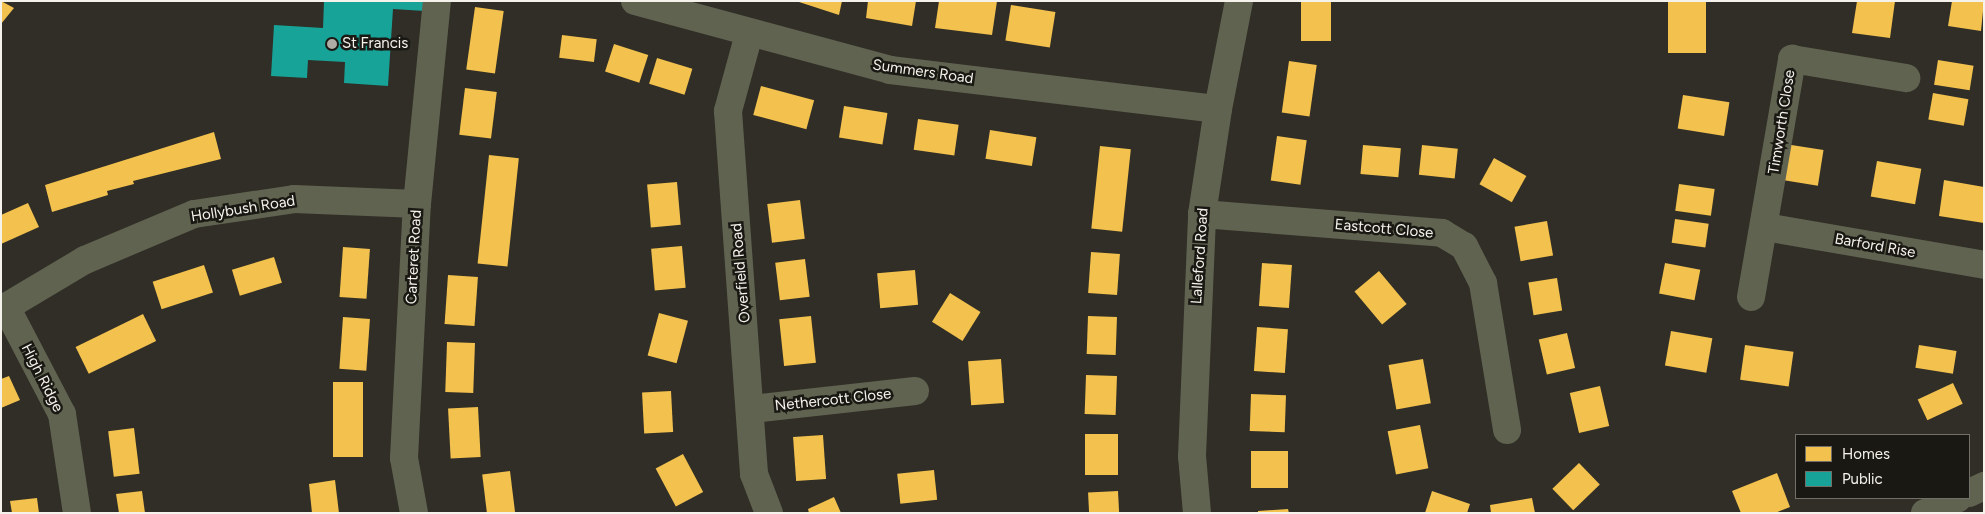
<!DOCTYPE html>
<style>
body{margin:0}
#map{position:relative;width:1985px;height:514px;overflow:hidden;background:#302e26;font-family:Figtree,sans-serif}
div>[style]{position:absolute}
.homes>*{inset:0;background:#f2c14e;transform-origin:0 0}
.public>*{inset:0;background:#17a398}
.minor>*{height:28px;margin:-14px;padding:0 14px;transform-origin:14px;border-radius:14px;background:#616351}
.dots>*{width:14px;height:14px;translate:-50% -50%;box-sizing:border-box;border:2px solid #191812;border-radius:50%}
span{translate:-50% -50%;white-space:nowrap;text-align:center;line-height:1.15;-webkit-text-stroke:5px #191812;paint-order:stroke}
.poi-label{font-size:15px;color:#f4f2ea}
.left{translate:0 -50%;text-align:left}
.street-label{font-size:15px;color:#f4f2ea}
.frame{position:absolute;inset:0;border:2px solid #f4f2ea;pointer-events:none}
.legend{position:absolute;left:1795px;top:434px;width:175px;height:65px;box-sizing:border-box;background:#191812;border:1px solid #716f68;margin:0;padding:6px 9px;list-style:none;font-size:15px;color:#f4f2ea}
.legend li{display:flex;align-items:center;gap:10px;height:25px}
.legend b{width:25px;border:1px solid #716f68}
</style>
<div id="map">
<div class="homes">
<div style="clip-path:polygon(1px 1px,14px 8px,1px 24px)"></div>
<div style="clip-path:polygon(796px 1px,842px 1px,839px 15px)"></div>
<div style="clip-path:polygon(868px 1px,916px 1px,912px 26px,866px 18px)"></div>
<div style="clip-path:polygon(939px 1px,997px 1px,992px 35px,935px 28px)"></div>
<div style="left:1301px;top:1px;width:30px;height:40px"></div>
<div style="left:1668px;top:1px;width:38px;height:52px"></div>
<div style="clip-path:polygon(1857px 1px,1895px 1px,1890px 38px,1852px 33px)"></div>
<div style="clip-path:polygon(1952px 1px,1984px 1px,1981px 31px,1948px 26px)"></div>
<div style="left:1011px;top:5px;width:45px;height:36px;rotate:9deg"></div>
<div style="left:475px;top:7px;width:29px;height:63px;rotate:8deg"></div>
<div style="left:562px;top:35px;width:35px;height:23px;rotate:7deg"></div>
<div style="left:614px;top:44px;width:36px;height:29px;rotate:18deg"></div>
<div style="left:657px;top:58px;width:37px;height:27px;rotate:17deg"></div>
<div style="left:1938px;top:60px;width:36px;height:25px;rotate:9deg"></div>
<div style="left:1289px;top:61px;width:28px;height:52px;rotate:8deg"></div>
<div style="left:761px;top:86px;width:55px;height:30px;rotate:15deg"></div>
<div style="left:465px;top:88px;width:32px;height:47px;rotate:7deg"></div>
<div style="left:1933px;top:93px;width:36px;height:27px;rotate:10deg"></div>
<div style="left:1683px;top:95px;width:47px;height:34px;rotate:9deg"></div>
<div style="left:844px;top:106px;width:44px;height:32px;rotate:9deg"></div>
<div style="left:918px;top:119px;width:41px;height:31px;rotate:8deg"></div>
<div style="left:990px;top:130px;width:47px;height:29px;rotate:9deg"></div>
<div style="clip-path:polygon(214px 132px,221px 159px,133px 181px,134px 184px,107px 191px,108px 195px,52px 212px,45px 185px)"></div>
<div style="left:1277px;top:136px;width:30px;height:45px;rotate:8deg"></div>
<div style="left:1785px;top:144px;width:39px;height:36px;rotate:9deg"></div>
<div style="left:1363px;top:145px;width:38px;height:29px;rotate:5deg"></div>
<div style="left:1422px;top:145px;width:36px;height:30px;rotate:6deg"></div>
<div style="left:1100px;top:146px;width:31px;height:83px;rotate:6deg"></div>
<div style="left:489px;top:155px;width:30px;height:109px;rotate:6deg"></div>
<div style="left:1494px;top:158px;width:37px;height:30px;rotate:29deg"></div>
<div style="left:1877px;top:161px;width:45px;height:36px;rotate:10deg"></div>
<div style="clip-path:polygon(1944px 180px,1984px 187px,1984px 223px,1939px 216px)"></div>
<div style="left:677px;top:182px;width:43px;height:30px;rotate:85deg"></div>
<div style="left:1679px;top:184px;width:36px;height:27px;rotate:8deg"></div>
<div style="left:800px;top:200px;width:39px;height:33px;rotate:83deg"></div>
<div style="clip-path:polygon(28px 203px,39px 227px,1px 244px,1px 215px)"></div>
<div style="left:1675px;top:219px;width:34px;height:24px;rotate:8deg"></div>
<div style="left:1547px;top:221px;width:35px;height:33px;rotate:80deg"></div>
<div style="left:682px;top:246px;width:42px;height:31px;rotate:85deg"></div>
<div style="left:343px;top:247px;width:27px;height:50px;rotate:4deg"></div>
<div style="left:1091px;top:252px;width:29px;height:41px;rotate:4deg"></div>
<div style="left:274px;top:257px;width:27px;height:44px;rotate:73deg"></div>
<div style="left:805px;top:259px;width:38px;height:30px;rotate:83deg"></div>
<div style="left:1262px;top:263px;width:30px;height:43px;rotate:4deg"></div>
<div style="left:1665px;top:263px;width:36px;height:31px;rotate:11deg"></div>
<div style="left:204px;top:265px;width:29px;height:54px;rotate:72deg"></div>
<div style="left:915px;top:270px;width:35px;height:38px;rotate:85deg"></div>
<div style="left:1379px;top:271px;width:43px;height:32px;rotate:50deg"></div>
<div style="left:448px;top:275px;width:30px;height:49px;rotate:4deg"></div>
<div style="left:1557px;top:278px;width:33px;height:29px;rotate:81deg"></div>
<div style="left:950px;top:293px;width:36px;height:34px;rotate:32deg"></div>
<div style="left:659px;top:313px;width:30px;height:44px;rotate:15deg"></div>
<div style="left:143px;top:314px;width:30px;height:75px;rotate:64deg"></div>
<div style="left:811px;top:316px;width:47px;height:32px;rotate:84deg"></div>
<div style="left:1088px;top:316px;width:29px;height:38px;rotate:2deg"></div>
<div style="left:343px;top:317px;width:27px;height:52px;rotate:4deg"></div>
<div style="left:1257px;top:327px;width:31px;height:44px;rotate:4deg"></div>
<div style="left:1671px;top:331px;width:42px;height:35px;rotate:10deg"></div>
<div style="left:1567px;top:333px;width:36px;height:29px;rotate:77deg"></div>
<div style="left:447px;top:342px;width:28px;height:50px;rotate:2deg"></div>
<div style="left:1745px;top:345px;width:49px;height:35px;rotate:8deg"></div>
<div style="left:1919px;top:345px;width:38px;height:23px;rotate:9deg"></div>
<div style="left:1001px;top:359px;width:44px;height:33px;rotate:86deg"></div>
<div style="left:1423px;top:359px;width:45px;height:35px;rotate:80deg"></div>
<div style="left:1086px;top:375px;width:31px;height:39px;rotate:2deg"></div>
<div style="clip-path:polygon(9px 376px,20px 400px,1px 408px,1px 379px)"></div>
<div style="left:333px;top:382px;width:30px;height:75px"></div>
<div style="left:1953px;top:383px;width:23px;height:39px;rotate:65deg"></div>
<div style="left:1600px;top:386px;width:41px;height:31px;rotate:77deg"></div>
<div style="left:671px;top:391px;width:41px;height:29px;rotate:87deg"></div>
<div style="left:1251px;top:394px;width:35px;height:37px;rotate:2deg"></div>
<div style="left:478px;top:407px;width:50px;height:30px;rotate:87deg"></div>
<div style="left:1420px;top:425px;width:44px;height:33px;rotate:79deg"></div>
<div style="left:134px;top:428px;width:46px;height:26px;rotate:83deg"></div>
<div style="left:1085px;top:434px;width:33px;height:41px"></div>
<div style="left:823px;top:435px;width:44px;height:30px;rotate:86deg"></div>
<div style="left:1288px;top:451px;width:37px;height:37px;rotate:90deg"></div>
<div style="left:683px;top:454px;width:43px;height:31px;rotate:62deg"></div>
<div style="left:1579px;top:463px;width:30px;height:37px;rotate:46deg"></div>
<div style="left:934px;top:470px;width:30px;height:37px;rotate:84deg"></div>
<div style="left:510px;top:471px;width:42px;height:28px;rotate:83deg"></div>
<div style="clip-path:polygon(1777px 473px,1790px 507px,1775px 513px,1741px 513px,1732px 491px)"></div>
<div style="clip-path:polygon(335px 480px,339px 513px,312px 513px,309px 484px)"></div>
<div style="clip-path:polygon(142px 491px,145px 513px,119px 513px,116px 494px)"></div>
<div style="left:1118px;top:491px;width:22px;height:30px;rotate:87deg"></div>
<div style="clip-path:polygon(1432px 491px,1470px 504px,1467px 513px,1425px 513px)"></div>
<div style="clip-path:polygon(834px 497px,841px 513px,809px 513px,808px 509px)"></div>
<div style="clip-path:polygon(37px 498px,39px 513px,12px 513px,10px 501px)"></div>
<div style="clip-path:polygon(1532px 498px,1535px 513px,1491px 513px,1490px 505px)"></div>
<div style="clip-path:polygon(1288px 509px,1289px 513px,1258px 513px,1258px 511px)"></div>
</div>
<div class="public">
<div style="clip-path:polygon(324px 1px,425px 1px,425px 11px,393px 9px,388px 86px,344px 83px,345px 62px,308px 60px,307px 78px,271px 76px,274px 25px,323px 28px)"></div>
</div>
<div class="minor">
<div style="left:635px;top:1px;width:264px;rotate:15.1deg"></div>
<div style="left:890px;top:70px;width:330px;rotate:6.8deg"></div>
<div style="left:749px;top:34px;width:80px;rotate:105.3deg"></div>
<div style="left:728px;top:111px;width:364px;rotate:85.9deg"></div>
<div style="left:754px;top:474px;width:42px;rotate:69deg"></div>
<div style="left:1202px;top:214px;width:241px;rotate:4.5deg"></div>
<div style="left:1442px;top:233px;width:26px;rotate:31deg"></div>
<div style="left:1464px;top:246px;width:42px;rotate:62.8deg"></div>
<div style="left:1483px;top:283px;width:149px;rotate:80.7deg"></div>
<div style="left:1765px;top:227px;width:222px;rotate:9.8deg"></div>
<div style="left:1751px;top:297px;width:242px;rotate:-80.2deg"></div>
<div style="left:1792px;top:59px;width:116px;rotate:9.5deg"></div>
<div style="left:6px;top:307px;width:121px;rotate:62.4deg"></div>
<div style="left:62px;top:414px;width:100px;rotate:81.4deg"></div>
<div style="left:1px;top:310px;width:98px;rotate:-30.8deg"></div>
<div style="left:85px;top:260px;width:118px;rotate:-22.9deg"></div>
<div style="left:194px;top:214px;width:101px;rotate:-8.5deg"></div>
<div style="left:294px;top:199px;width:123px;rotate:2.3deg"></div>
<div style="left:752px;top:409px;width:164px;rotate:-6.3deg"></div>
<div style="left:1969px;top:493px;width:17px;rotate:-25deg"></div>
<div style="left:414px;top:513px;width:56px;rotate:-100.3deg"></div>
<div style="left:404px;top:458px;width:254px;rotate:-87.1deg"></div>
<div style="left:417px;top:204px;width:204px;rotate:-84.4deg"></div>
<div style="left:1197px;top:513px;width:57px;rotate:-95deg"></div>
<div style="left:1192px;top:456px;width:242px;rotate:-87.6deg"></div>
<div style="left:1202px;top:214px;width:106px;rotate:-81.3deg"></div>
<div style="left:1218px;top:109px;width:110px;rotate:-79deg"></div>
<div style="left:1925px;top:513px;width:36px;rotate:-24deg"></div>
</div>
<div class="dots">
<div style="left:332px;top:44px;background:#afada5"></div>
</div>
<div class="poi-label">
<span class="left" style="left:342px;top:44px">St Francis</span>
</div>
<div class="street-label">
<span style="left:923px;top:72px;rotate:8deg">Summers Road</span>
<span style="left:1782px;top:122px;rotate:-81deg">Timworth Close</span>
<span style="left:243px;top:209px;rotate:-9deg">Hollybush Road</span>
<span style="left:1384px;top:229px;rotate:5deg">Eastcott Close</span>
<span style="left:1875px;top:246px;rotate:10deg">Barford Rise</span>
<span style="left:1200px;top:256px;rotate:-86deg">Lalleford Road</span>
<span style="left:414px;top:257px;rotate:-87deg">Carteret Road</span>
<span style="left:741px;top:273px;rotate:-95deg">Overfield Road</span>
<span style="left:42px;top:378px;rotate:63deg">High Ridge</span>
<span style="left:833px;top:400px;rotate:-6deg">Nethercott Close</span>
</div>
<div class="frame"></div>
<ul class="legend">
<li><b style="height:14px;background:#f2c14e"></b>Homes</li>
<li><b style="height:14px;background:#17a398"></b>Public</li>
</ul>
</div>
